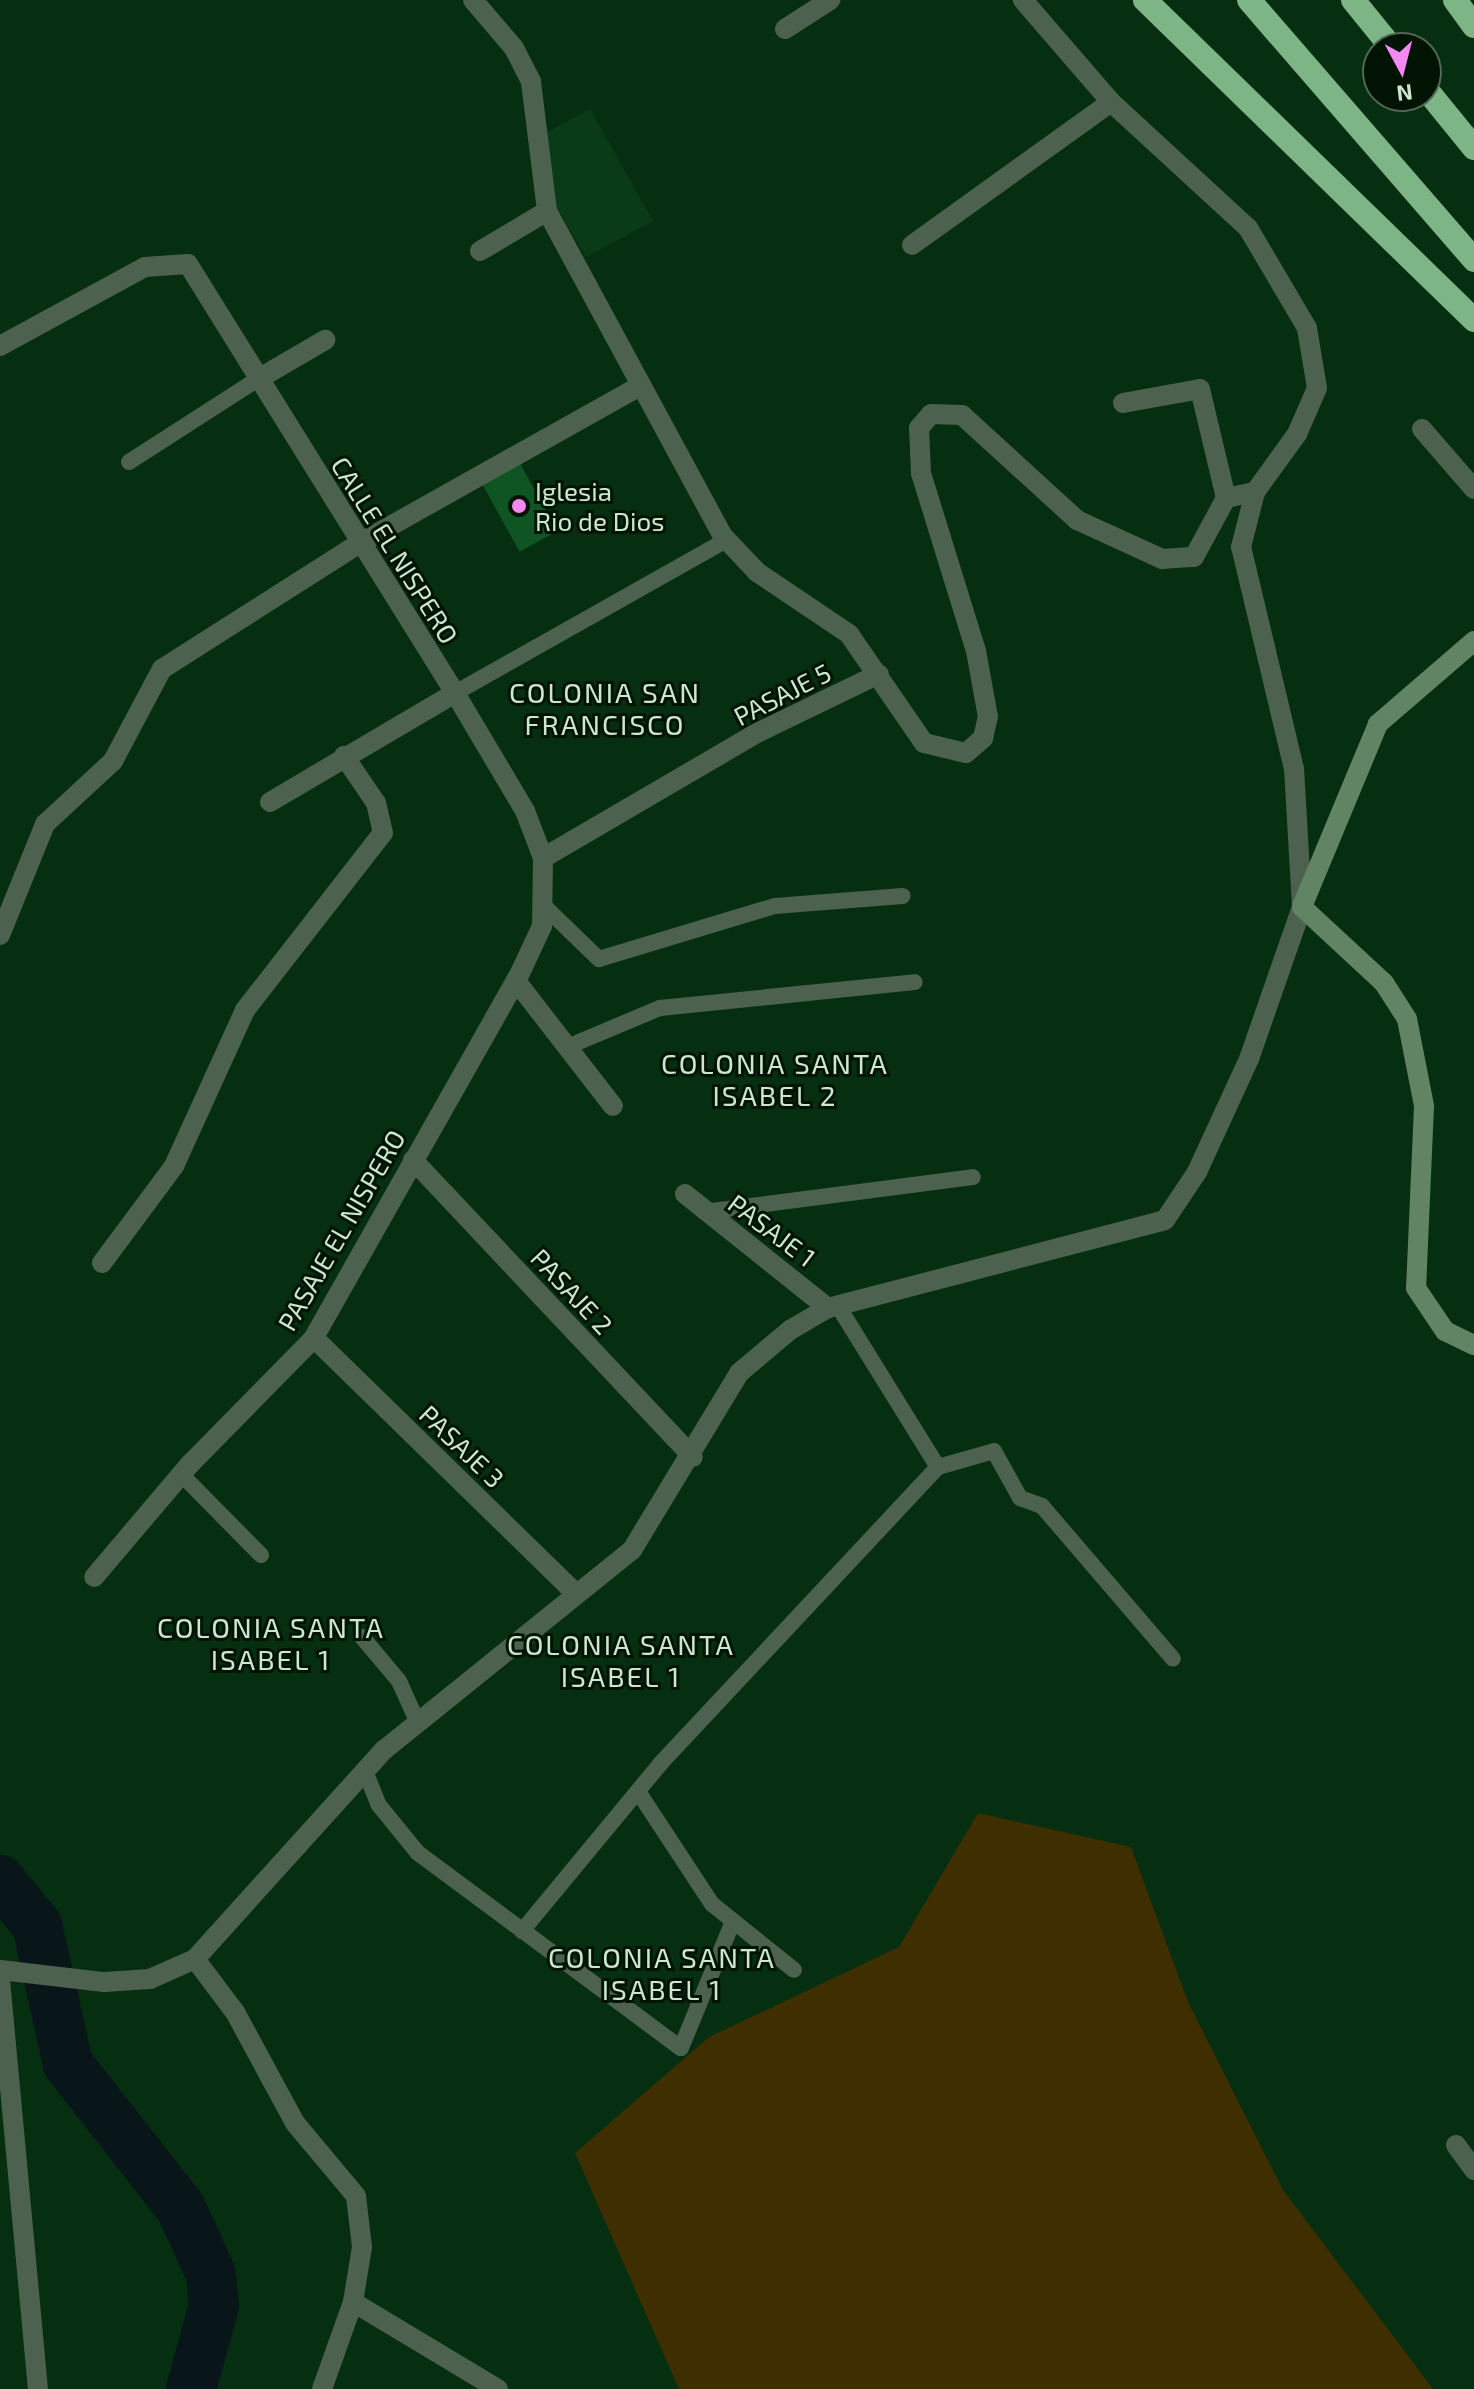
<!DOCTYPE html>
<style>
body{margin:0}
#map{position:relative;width:1474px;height:2389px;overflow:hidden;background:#052f10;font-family:"Exo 2",sans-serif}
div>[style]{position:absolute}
.built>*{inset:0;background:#0a3b18}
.green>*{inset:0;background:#3f2f00}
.river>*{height:50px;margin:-25px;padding:0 25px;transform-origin:25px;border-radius:25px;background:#081619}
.building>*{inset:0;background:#0f5523;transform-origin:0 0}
.lane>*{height:16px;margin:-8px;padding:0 8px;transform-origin:8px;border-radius:8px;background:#4c624f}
.street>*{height:20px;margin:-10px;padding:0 10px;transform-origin:10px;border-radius:10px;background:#4c624f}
.secondary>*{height:20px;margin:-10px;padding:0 10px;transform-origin:10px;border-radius:10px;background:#618465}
.highway>*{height:24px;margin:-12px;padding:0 12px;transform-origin:12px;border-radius:12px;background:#7eb586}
.dots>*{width:22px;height:22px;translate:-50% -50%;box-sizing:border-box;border:4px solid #011404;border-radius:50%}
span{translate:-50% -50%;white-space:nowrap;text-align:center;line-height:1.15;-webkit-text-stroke:6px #011404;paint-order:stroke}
.poi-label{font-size:26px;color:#cbe7ce}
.left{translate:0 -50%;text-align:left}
.street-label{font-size:26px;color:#cbe7ce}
.neighbourhood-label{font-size:28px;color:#cbe7ce;letter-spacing:2px}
.north{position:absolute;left:1362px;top:32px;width:80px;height:80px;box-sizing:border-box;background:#011404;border:2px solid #526855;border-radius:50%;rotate:173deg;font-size:22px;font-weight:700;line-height:32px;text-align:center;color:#cbe7ce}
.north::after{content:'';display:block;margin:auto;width:28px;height:36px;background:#f389f1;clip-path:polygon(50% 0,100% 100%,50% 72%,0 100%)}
</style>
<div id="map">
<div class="built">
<div style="clip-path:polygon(590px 109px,653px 221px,586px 257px,551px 197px,544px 134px)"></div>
</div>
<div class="green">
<div style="clip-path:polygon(978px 1813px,1131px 1847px,1188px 2002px,1283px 2190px,1433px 2389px,679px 2389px,575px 2153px,709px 2037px,899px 1947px)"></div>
</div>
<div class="river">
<div style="left:0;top:1880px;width:58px;rotate:50.6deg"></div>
<div style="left:37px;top:1925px;width:142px;rotate:77.4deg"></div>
<div style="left:68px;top:2064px;width:183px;rotate:51.9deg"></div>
<div style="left:181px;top:2208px;width:72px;rotate:65.6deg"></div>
<div style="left:211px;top:2274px;width:32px;rotate:85deg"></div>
<div style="left:214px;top:2306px;width:86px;rotate:105.5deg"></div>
</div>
<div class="building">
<div style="left:518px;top:460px;width:81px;height:43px;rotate:61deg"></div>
</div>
<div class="lane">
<div style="left:129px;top:462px;width:153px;rotate:-32.8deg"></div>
<div style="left:455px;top:693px;width:311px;rotate:-29.4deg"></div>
<div style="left:543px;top:905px;width:78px;rotate:44deg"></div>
<div style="left:599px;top:959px;width:184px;rotate:-16.8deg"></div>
<div style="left:775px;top:906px;width:128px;rotate:-4.5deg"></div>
<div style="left:567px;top:1047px;width:101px;rotate:-22.8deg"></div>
<div style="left:660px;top:1008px;width:256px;rotate:-5.8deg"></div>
<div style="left:704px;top:1212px;width:271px;rotate:-7.4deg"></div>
<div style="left:838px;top:1306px;width:190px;rotate:58.2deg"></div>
<div style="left:181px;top:1474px;width:114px;rotate:45.4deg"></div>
<div style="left:362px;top:1637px;width:57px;rotate:49.9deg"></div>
<div style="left:399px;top:1681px;width:46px;rotate:65.7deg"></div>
<div style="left:365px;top:1771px;width:35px;rotate:68deg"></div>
<div style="left:378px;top:1804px;width:63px;rotate:50.8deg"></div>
<div style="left:418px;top:1853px;width:327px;rotate:36.6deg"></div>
<div style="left:681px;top:2048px;width:137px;rotate:-67.7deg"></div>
<div style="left:639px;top:1793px;width:133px;rotate:56.7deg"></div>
<div style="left:712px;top:1904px;width:105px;rotate:38.8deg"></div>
<div style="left:522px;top:1931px;width:217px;rotate:-50.4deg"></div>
<div style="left:660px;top:1764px;width:407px;rotate:-46.9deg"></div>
<div style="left:938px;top:1467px;width:58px;rotate:-15.9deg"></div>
<div style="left:994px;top:1451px;width:54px;rotate:61deg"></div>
<div style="left:1020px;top:1498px;width:23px;rotate:20deg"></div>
<div style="left:1042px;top:1506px;width:201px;rotate:49.4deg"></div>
</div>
<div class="street">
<div style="left:473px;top:0;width:63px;rotate:49.5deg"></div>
<div style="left:514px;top:48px;width:38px;rotate:63deg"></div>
<div style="left:531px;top:82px;width:130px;rotate:82.9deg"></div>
<div style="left:547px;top:211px;width:370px;rotate:61.6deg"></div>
<div style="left:723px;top:536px;width:50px;rotate:46.6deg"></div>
<div style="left:757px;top:572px;width:111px;rotate:34deg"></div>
<div style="left:849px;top:634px;width:132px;rotate:55.5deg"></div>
<div style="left:924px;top:743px;width:43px;rotate:13.4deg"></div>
<div style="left:966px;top:753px;width:23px;rotate:-41deg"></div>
<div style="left:983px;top:738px;width:22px;rotate:-77deg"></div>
<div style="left:988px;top:717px;width:67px;rotate:-100.3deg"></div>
<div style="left:976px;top:651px;width:186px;rotate:-107.2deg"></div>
<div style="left:921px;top:473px;width:45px;rotate:-92.5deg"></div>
<div style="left:919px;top:428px;width:18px;rotate:-49deg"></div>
<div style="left:931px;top:414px;width:31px;rotate:2deg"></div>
<div style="left:962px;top:415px;width:156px;rotate:42.4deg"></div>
<div style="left:1077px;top:520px;width:94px;rotate:24.6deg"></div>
<div style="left:1162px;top:559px;width:32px;rotate:-4deg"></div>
<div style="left:1194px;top:557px;width:67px;rotate:-61.5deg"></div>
<div style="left:1226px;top:498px;width:30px;rotate:-12deg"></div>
<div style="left:785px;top:29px;width:54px;rotate:-32.8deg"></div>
<div style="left:912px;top:245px;width:245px;rotate:-35.7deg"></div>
<div style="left:480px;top:251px;width:78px;rotate:-30.8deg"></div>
<div style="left:0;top:346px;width:165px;rotate:-28.6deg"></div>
<div style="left:145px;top:267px;width:43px;rotate:-4deg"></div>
<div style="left:188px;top:264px;width:505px;rotate:58.1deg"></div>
<div style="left:455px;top:693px;width:137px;rotate:59.3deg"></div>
<div style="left:525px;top:811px;width:50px;rotate:69deg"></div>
<div style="left:543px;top:858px;width:68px;rotate:90.8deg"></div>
<div style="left:542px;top:926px;width:54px;rotate:115.1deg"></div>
<div style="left:519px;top:975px;width:417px;rotate:119.5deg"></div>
<div style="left:314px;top:1338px;width:177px;rotate:134.5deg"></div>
<div style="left:190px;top:1464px;width:148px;rotate:130.3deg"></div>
<div style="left:258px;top:379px;width:78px;rotate:-30.2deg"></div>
<div style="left:1123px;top:403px;width:78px;rotate:-10.3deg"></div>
<div style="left:1200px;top:389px;width:112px;rotate:76.6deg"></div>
<div style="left:1422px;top:429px;width:79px;rotate:49.1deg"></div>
<div style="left:270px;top:802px;width:215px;rotate:-30.5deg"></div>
<div style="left:543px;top:858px;width:250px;rotate:-30.3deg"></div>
<div style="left:759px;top:732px;width:133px;rotate:-25.8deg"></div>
<div style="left:0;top:935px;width:120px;rotate:-67.9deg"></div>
<div style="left:45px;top:824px;width:93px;rotate:-42.8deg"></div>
<div style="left:113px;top:761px;width:104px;rotate:-62deg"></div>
<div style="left:162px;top:669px;width:235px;rotate:-32.5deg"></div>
<div style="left:360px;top:543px;width:322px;rotate:-29.3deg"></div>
<div style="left:516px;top:981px;width:158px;rotate:52.2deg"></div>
<div style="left:413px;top:1160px;width:408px;rotate:46.7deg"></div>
<div style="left:685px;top:1194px;width:183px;rotate:38.6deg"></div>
<div style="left:102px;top:1263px;width:121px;rotate:-53.4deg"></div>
<div style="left:174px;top:1166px;width:171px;rotate:-65.5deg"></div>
<div style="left:245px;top:1010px;width:224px;rotate:-52.1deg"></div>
<div style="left:383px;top:833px;width:31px;rotate:-103deg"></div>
<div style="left:376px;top:803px;width:57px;rotate:-124.2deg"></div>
<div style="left:314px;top:1338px;width:363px;rotate:44.3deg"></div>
<div style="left:195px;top:1959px;width:66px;rotate:53deg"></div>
<div style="left:235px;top:2012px;width:126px;rotate:61.6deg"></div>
<div style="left:295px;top:2123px;width:95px;rotate:50.1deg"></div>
<div style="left:356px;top:2196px;width:51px;rotate:83.3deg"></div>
<div style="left:362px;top:2247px;width:56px;rotate:99.3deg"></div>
<div style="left:353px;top:2302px;width:92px;rotate:109.6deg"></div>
<div style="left:0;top:1970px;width:105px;rotate:6.6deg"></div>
<div style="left:104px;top:1982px;width:46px;rotate:-3.7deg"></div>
<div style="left:150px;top:1979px;width:49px;rotate:-24deg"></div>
<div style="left:195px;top:1959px;width:282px;rotate:-47.9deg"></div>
<div style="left:384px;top:1750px;width:319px;rotate:-38.9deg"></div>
<div style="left:632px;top:1550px;width:207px;rotate:-58.8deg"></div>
<div style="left:739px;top:1373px;width:67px;rotate:-40.1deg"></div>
<div style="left:790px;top:1330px;width:44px;rotate:-30.1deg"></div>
<div style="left:828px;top:1308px;width:348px;rotate:-14.6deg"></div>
<div style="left:1165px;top:1220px;width:58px;rotate:-56.3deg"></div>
<div style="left:1197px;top:1172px;width:124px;rotate:-65.3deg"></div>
<div style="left:1249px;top:1059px;width:161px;rotate:-70.8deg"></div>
<div style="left:1302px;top:907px;width:138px;rotate:-93.3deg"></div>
<div style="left:1294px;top:769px;width:228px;rotate:-103.4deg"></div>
<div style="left:1241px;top:547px;width:57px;rotate:-75.7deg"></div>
<div style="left:1255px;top:492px;width:72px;rotate:-54.1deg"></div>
<div style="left:1297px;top:434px;width:50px;rotate:-66.5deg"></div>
<div style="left:1317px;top:388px;width:61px;rotate:-99.5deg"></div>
<div style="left:1307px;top:328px;width:116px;rotate:-120.5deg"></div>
<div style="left:1248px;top:228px;width:186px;rotate:-137.4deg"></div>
<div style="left:1111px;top:102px;width:135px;rotate:-130.8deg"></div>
<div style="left:0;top:1980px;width:411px;rotate:84.7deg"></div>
<div style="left:1456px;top:2145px;width:31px;rotate:54deg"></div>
<div style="left:353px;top:2302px;width:169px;rotate:31deg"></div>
</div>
<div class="secondary">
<div style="left:1474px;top:641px;width:127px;rotate:139.2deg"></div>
<div style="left:1378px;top:724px;width:198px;rotate:112.6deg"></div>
<div style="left:1302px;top:907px;width:112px;rotate:42.8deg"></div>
<div style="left:1384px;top:983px;width:43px;rotate:57.4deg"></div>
<div style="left:1407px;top:1019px;width:89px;rotate:78.9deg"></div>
<div style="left:1424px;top:1106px;width:182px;rotate:92.5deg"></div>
<div style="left:1416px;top:1288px;width:52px;rotate:56deg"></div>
<div style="left:1445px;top:1331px;width:32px;rotate:26deg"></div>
</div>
<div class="highway">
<div style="left:1145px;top:0;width:459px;rotate:44.2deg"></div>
<div style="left:1249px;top:0;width:344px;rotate:49.1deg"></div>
<div style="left:1353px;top:0;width:62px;rotate:50.9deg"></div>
<div style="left:1455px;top:0;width:32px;rotate:54deg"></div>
<div style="left:1426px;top:89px;width:76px;rotate:50.9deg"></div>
</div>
<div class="dots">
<div style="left:519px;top:506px;background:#f389f1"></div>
</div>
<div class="poi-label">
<span class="left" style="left:535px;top:506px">Iglesia<br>Rio de Dios</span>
</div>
<div class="street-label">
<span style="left:395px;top:550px;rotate:58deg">CALLE EL NISPERO</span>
<span style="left:782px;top:694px;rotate:-27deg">PASAJE 5</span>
<span style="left:341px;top:1230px;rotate:-60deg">PASAJE EL NISPERO</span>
<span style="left:772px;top:1230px;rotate:37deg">PASAJE 1</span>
<span style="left:572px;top:1291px;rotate:47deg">PASAJE 2</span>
<span style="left:462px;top:1446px;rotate:44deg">PASAJE 3</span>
</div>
<div class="neighbourhood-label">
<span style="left:605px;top:708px">COLONIA SAN<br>FRANCISCO</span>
<span style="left:775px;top:1079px">COLONIA SANTA<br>ISABEL 2</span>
<span style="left:271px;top:1643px">COLONIA SANTA<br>ISABEL 1</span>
<span style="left:621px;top:1660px">COLONIA SANTA<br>ISABEL 1</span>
<span style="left:662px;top:1973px">COLONIA SANTA<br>ISABEL 1</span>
</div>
<div class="north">N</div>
</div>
